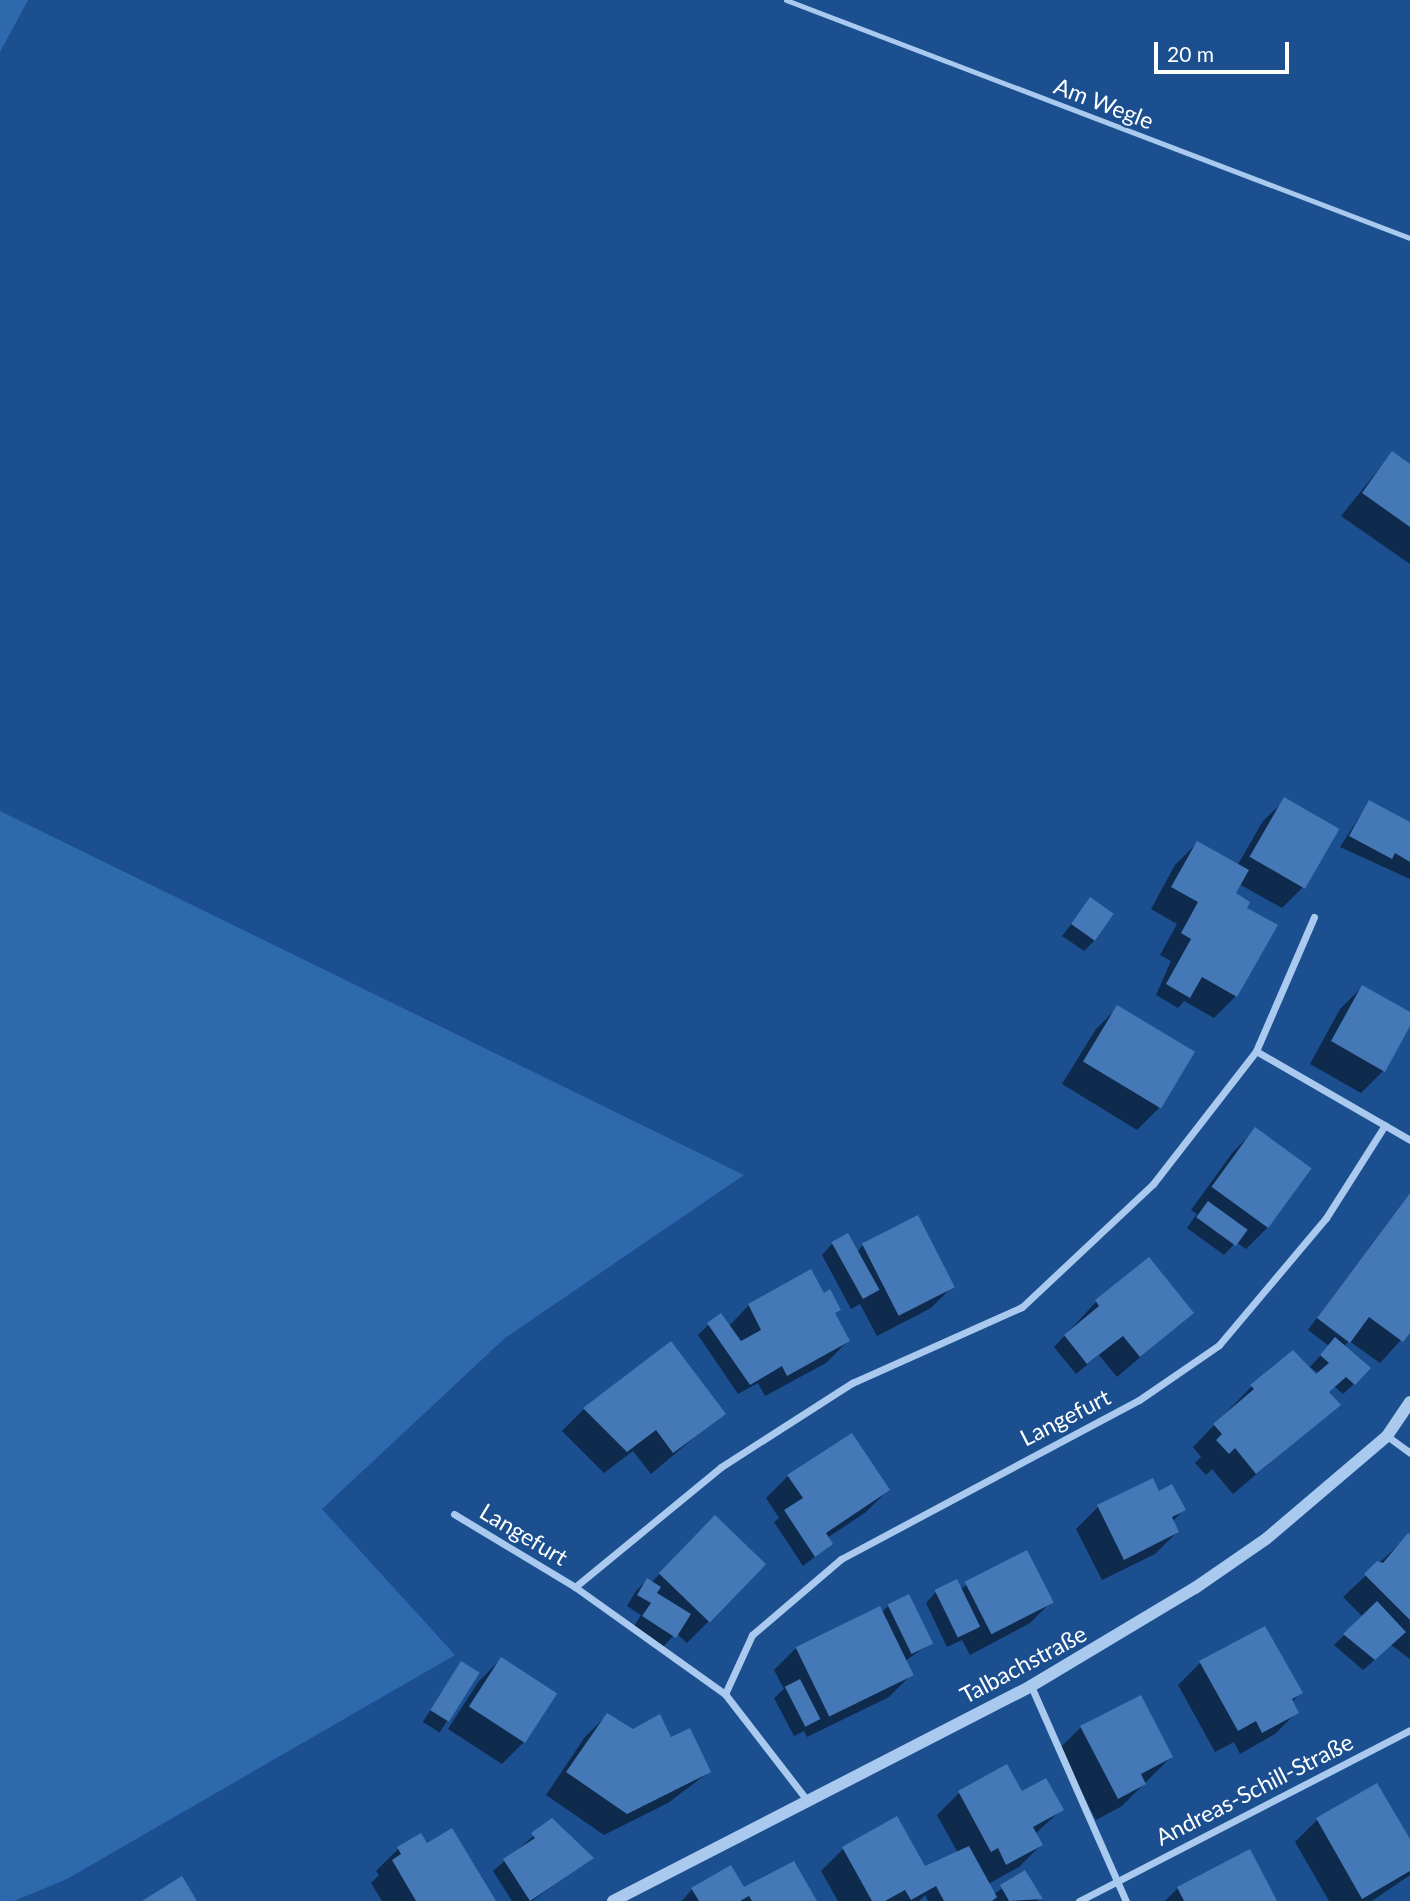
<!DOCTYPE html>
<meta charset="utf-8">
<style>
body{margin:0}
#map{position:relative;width:1410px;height:1901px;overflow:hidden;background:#1b4f8f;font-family:Lato,sans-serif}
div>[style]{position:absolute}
.green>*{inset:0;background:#2e69ad}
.shadow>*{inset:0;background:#0007;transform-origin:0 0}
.building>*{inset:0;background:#4478b7;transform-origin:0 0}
.service>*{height:5px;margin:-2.5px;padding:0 2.5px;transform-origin:2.5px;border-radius:2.5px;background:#a9c9ee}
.minor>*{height:7px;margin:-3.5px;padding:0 3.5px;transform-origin:3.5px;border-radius:3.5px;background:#a9c9ee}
.tertiary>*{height:12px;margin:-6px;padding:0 6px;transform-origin:6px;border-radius:6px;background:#a9c9ee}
span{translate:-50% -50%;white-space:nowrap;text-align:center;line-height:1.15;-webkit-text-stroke:5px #1b4f8f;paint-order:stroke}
.street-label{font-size:23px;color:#fff}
.scale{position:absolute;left:1154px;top:42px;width:135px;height:32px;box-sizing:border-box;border:4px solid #fff;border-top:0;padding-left:9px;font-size:21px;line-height:24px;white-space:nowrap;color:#fff;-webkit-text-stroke:5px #1b4f8f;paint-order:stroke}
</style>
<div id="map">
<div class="green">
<div style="clip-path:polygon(0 0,28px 0,0 52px)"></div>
<div style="clip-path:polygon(0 811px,744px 1175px,505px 1338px,322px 1509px,455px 1655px,67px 1879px,14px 1901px,0 1901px)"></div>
</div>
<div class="shadow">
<div style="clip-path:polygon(1392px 453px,1410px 466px,1410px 564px,1341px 516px)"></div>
<div style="clip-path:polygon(1285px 800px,1304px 886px,1282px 908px,1239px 884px,1233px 894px,1245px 909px,1236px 996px,1214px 1018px,1184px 1001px,1178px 1008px,1156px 995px,1171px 961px,1160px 955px,1177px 924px,1151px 909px,1175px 865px,1197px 843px,1237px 866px,1263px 821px)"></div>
<div style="clip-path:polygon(1369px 802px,1410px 824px,1410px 879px,1340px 847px)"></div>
<div style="clip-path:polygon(1090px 900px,1095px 940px,1084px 951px,1062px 936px)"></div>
<div style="clip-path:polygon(1362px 987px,1410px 1014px,1410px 1023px,1383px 1071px,1361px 1093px,1310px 1064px,1340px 1009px)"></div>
<div style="clip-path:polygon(1118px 1007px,1159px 1108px,1137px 1130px,1062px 1084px,1096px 1029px)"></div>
<div style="clip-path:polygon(1255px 1130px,1268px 1227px,1246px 1249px,1236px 1242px,1224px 1255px,1187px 1228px,1197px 1214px,1191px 1210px,1233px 1152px)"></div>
<div style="clip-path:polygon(1410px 1193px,1410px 1330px,1380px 1363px,1349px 1341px,1344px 1346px,1354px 1384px,1343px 1394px,1334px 1386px,1327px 1393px,1338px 1405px,1233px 1494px,1212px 1469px,1206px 1475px,1195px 1463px,1201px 1457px,1193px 1447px,1252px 1386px,1319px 1374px,1310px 1367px,1329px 1346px,1308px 1330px)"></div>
<div style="clip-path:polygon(832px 1244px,857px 1252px,863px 1245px,953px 1286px,931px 1308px,877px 1336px,860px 1304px,851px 1309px,822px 1255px)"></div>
<div style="clip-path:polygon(823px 1295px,839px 1310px,833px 1315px,848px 1341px,826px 1363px,765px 1396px,758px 1383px,738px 1394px,698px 1335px,709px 1324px,729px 1326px,749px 1305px)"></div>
<div style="clip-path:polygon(1096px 1302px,1192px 1313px,1117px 1377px,1099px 1355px,1076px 1374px,1054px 1347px)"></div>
<div style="clip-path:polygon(584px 1409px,723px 1413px,651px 1474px,633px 1451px,604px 1473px,562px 1431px)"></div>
<div style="clip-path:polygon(788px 1476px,888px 1490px,866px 1512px,827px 1538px,831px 1544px,803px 1566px,774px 1522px,779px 1518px,766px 1498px)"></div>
<div style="clip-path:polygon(1152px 1480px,1159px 1493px,1183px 1510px,1172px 1522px,1177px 1532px,1155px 1554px,1102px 1580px,1076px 1529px,1098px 1507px)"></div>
<div style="clip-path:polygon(1409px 1535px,1410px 1659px,1391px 1645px,1363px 1670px,1334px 1645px,1363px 1617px,1343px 1597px)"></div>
<div style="clip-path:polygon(693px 1539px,709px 1621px,687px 1643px,676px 1633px,663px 1647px,633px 1628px,641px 1615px,627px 1606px,636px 1591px,647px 1580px,651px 1583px)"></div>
<div style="clip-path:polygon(1026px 1552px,1052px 1601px,1030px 1623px,970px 1655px,962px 1640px,947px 1647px,926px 1603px,936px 1592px,960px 1589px)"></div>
<div style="clip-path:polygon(888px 1606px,931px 1643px,905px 1661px,911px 1675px,889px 1697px,807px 1737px,804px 1731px,794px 1736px,774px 1698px,784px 1689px,774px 1670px,796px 1648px,881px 1613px)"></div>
<div style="clip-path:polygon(501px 1659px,524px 1742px,502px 1764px,448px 1729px,479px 1681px)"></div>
<div style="left:461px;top:1663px;width:20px;height:70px;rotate:33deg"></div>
<div style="clip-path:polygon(1200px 1663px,1300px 1693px,1292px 1702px,1297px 1712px,1275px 1734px,1240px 1754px,1234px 1742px,1215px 1752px,1178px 1685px)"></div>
<div style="clip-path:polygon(607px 1715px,633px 1731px,670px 1740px,709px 1772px,668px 1803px,604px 1835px,546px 1795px,585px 1737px)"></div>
<div style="clip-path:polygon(1081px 1727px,1171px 1757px,1122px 1806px,1096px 1820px,1059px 1749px)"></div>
<div style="clip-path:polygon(1376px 1786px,1410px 1843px,1410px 1875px,1372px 1901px,1329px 1901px,1295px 1842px,1317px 1820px)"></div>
<div style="clip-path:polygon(959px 1793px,1021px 1793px,1061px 1810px,1035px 1834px,1041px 1845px,1019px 1867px,988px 1884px,994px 1894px,1025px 1872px,1038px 1901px,928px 1901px,925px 1895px,919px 1901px,838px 1901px,821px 1871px,843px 1849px,897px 1819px,924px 1868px,958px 1853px,937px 1815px)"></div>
<div style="clip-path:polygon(552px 1820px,591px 1858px,532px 1901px,512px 1901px,493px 1871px)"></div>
<div style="clip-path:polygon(427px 1845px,494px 1901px,382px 1901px,371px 1883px,379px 1875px,376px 1871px,398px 1849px)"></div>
<div style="clip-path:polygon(1178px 1888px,1275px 1901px,1165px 1901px)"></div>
<div style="clip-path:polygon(692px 1889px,744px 1890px,815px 1901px,682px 1901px)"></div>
</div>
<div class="building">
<div style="clip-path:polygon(1392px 451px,1410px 464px,1410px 527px,1362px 493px)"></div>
<div style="left:1284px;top:797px;width:64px;height:69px;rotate:30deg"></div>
<div style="clip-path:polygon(1369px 800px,1410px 822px,1410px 862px,1395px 853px,1392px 859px,1349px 836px)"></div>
<div style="clip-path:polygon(1197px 841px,1249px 870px,1236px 893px,1250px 902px,1247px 908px,1278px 925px,1237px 997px,1202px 977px,1190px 998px,1166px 984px,1191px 939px,1181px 933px,1198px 902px,1171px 887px)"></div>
<div style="left:1090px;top:897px;width:29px;height:33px;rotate:35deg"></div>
<div style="clip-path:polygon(1362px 985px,1410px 1012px,1410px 1026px,1385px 1072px,1331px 1041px)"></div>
<div style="left:1117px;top:1005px;width:91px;height:66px;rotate:31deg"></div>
<div style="left:1255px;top:1127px;width:70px;height:74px;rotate:36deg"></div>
<div style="clip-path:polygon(1410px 1193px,1410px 1333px,1403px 1342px,1369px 1317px,1350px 1343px,1317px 1318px)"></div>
<div style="left:1208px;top:1201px;width:49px;height:20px;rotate:36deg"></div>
<div style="left:918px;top:1215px;width:81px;height:63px;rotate:63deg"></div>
<div style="left:848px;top:1233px;width:65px;height:19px;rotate:61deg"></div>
<div style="clip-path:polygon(1149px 1257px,1194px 1313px,1140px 1357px,1123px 1336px,1087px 1364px,1064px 1335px,1099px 1306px,1095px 1300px)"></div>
<div style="clip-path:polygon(811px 1269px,824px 1293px,830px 1289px,841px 1310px,835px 1313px,850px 1341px,787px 1376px,782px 1366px,750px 1385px,707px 1323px,721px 1313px,741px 1341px,761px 1330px,748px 1304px)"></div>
<div style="clip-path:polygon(1335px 1337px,1371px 1368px,1355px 1385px,1346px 1377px,1329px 1392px,1341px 1405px,1256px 1474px,1235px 1448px,1229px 1454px,1216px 1440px,1222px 1434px,1213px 1424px,1254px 1389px,1250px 1385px,1293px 1350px,1316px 1374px,1329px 1363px,1320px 1355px)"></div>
<div style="clip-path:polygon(671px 1341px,726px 1414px,673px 1453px,656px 1430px,627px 1452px,583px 1408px)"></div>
<div style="clip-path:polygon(852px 1433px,890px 1490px,826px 1533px,833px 1544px,815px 1557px,784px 1510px,803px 1498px,787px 1475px)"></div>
<div style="clip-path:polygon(1153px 1478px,1159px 1491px,1172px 1484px,1186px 1510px,1172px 1517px,1179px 1532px,1124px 1560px,1097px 1505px)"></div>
<div style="left:715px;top:1515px;width:71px;height:81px;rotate:44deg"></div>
<div style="clip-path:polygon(1408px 1533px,1410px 1534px,1410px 1620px,1364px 1574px,1377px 1561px,1383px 1563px)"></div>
<div style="left:1027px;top:1550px;width:59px;height:70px;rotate:63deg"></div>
<div style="clip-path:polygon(647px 1578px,661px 1587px,657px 1593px,691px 1614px,676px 1638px,642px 1616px,651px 1603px,637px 1595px)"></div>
<div style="left:957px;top:1579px;width:53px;height:25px;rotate:64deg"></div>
<div style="left:909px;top:1594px;width:55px;height:24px;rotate:64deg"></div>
<div style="clip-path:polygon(1377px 1601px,1406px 1632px,1375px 1660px,1343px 1634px)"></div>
<div style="left:880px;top:1606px;width:77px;height:94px;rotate:64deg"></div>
<div style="clip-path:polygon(1265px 1626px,1303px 1693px,1292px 1699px,1299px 1713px,1262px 1733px,1256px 1721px,1238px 1731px,1199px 1661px)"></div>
<div style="left:501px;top:1657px;width:67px;height:59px;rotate:33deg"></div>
<div style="left:461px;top:1661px;width:22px;height:58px;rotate:32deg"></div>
<div style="left:800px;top:1679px;width:45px;height:17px;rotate:63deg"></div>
<div style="clip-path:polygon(1141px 1695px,1173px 1757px,1141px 1774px,1146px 1784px,1118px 1799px,1080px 1726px)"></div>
<div style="clip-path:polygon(607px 1713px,633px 1729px,660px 1714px,671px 1737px,690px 1728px,711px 1772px,627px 1814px,566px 1772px)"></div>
<div style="clip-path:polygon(1007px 1764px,1022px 1791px,1046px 1778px,1064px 1810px,1033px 1827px,1043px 1845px,1006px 1865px,998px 1848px,991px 1852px,958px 1791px)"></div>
<div style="clip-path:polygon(1377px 1783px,1410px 1839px,1410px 1871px,1362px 1899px,1316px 1818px)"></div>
<div style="clip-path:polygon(897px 1816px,925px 1866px,969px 1846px,997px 1897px,992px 1901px,944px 1901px,936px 1886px,911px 1900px,905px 1890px,885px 1901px,872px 1901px,842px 1847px)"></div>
<div style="clip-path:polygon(552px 1818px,594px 1858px,530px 1901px,503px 1859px,535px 1838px,531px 1833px)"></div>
<div style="clip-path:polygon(452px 1828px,496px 1901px,416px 1901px,392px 1860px,401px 1854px,397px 1847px,421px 1833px,427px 1843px)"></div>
<div style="clip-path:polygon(1250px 1849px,1277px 1901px,1184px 1901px,1177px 1887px)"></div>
<div style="clip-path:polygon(794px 1861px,817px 1901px,752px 1901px,749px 1896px,740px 1901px,699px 1901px,691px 1888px,731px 1865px,744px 1887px)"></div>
<div style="clip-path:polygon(1025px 1870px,1043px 1899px,1009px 1901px,1000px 1885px)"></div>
<div style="clip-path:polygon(182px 1876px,197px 1901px,142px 1901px)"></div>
</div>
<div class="service">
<div style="left:786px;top:0;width:668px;rotate:20.88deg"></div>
</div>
<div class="minor">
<div style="left:1314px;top:917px;width:146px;rotate:113.4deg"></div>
<div style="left:1256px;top:1051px;width:178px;rotate:30deg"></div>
<div style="left:1387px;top:1436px;width:29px;rotate:36deg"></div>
<div style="left:454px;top:1514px;width:141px;rotate:31.1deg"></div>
<div style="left:575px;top:1587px;width:189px;rotate:-39.4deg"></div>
<div style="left:721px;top:1467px;width:156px;rotate:-32.7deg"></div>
<div style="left:852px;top:1383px;width:186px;rotate:-24.1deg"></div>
<div style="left:1022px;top:1307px;width:180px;rotate:-43.2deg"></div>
<div style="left:1153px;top:1184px;width:168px;rotate:-52.2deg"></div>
<div style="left:575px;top:1587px;width:184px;rotate:35.5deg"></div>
<div style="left:725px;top:1694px;width:134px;rotate:52.3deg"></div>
<div style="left:1031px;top:1686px;width:235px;rotate:66.2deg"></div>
<div style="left:725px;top:1694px;width:65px;rotate:-65.4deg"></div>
<div style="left:752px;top:1635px;width:117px;rotate:-40.5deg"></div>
<div style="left:841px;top:1559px;width:338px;rotate:-28.1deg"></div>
<div style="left:1139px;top:1400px;width:97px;rotate:-34.5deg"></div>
<div style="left:1219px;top:1345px;width:166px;rotate:-49.9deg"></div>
<div style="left:1326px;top:1218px;width:110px;rotate:-57.6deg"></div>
<div style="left:1079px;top:1901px;width:373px;rotate:-27.3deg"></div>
</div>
<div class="tertiary">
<div style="left:613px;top:1901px;width:470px;rotate:-27.2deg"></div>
<div style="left:1031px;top:1686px;width:191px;rotate:-30.9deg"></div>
<div style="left:1195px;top:1588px;width:86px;rotate:-34.6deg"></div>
<div style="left:1266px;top:1539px;width:159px;rotate:-40.4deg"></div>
<div style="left:1387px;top:1436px;width:41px;rotate:-55.9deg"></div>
</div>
<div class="street-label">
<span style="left:1104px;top:103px;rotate:21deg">Am Wegle</span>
<span style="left:1065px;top:1417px;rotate:-27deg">Langefurt</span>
<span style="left:524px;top:1534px;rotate:31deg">Langefurt</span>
<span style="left:1023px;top:1664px;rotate:-28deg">Talbachstraße</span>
<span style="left:1254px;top:1789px;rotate:-27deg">Andreas-Schill-Straße</span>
</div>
<div class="scale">20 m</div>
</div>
